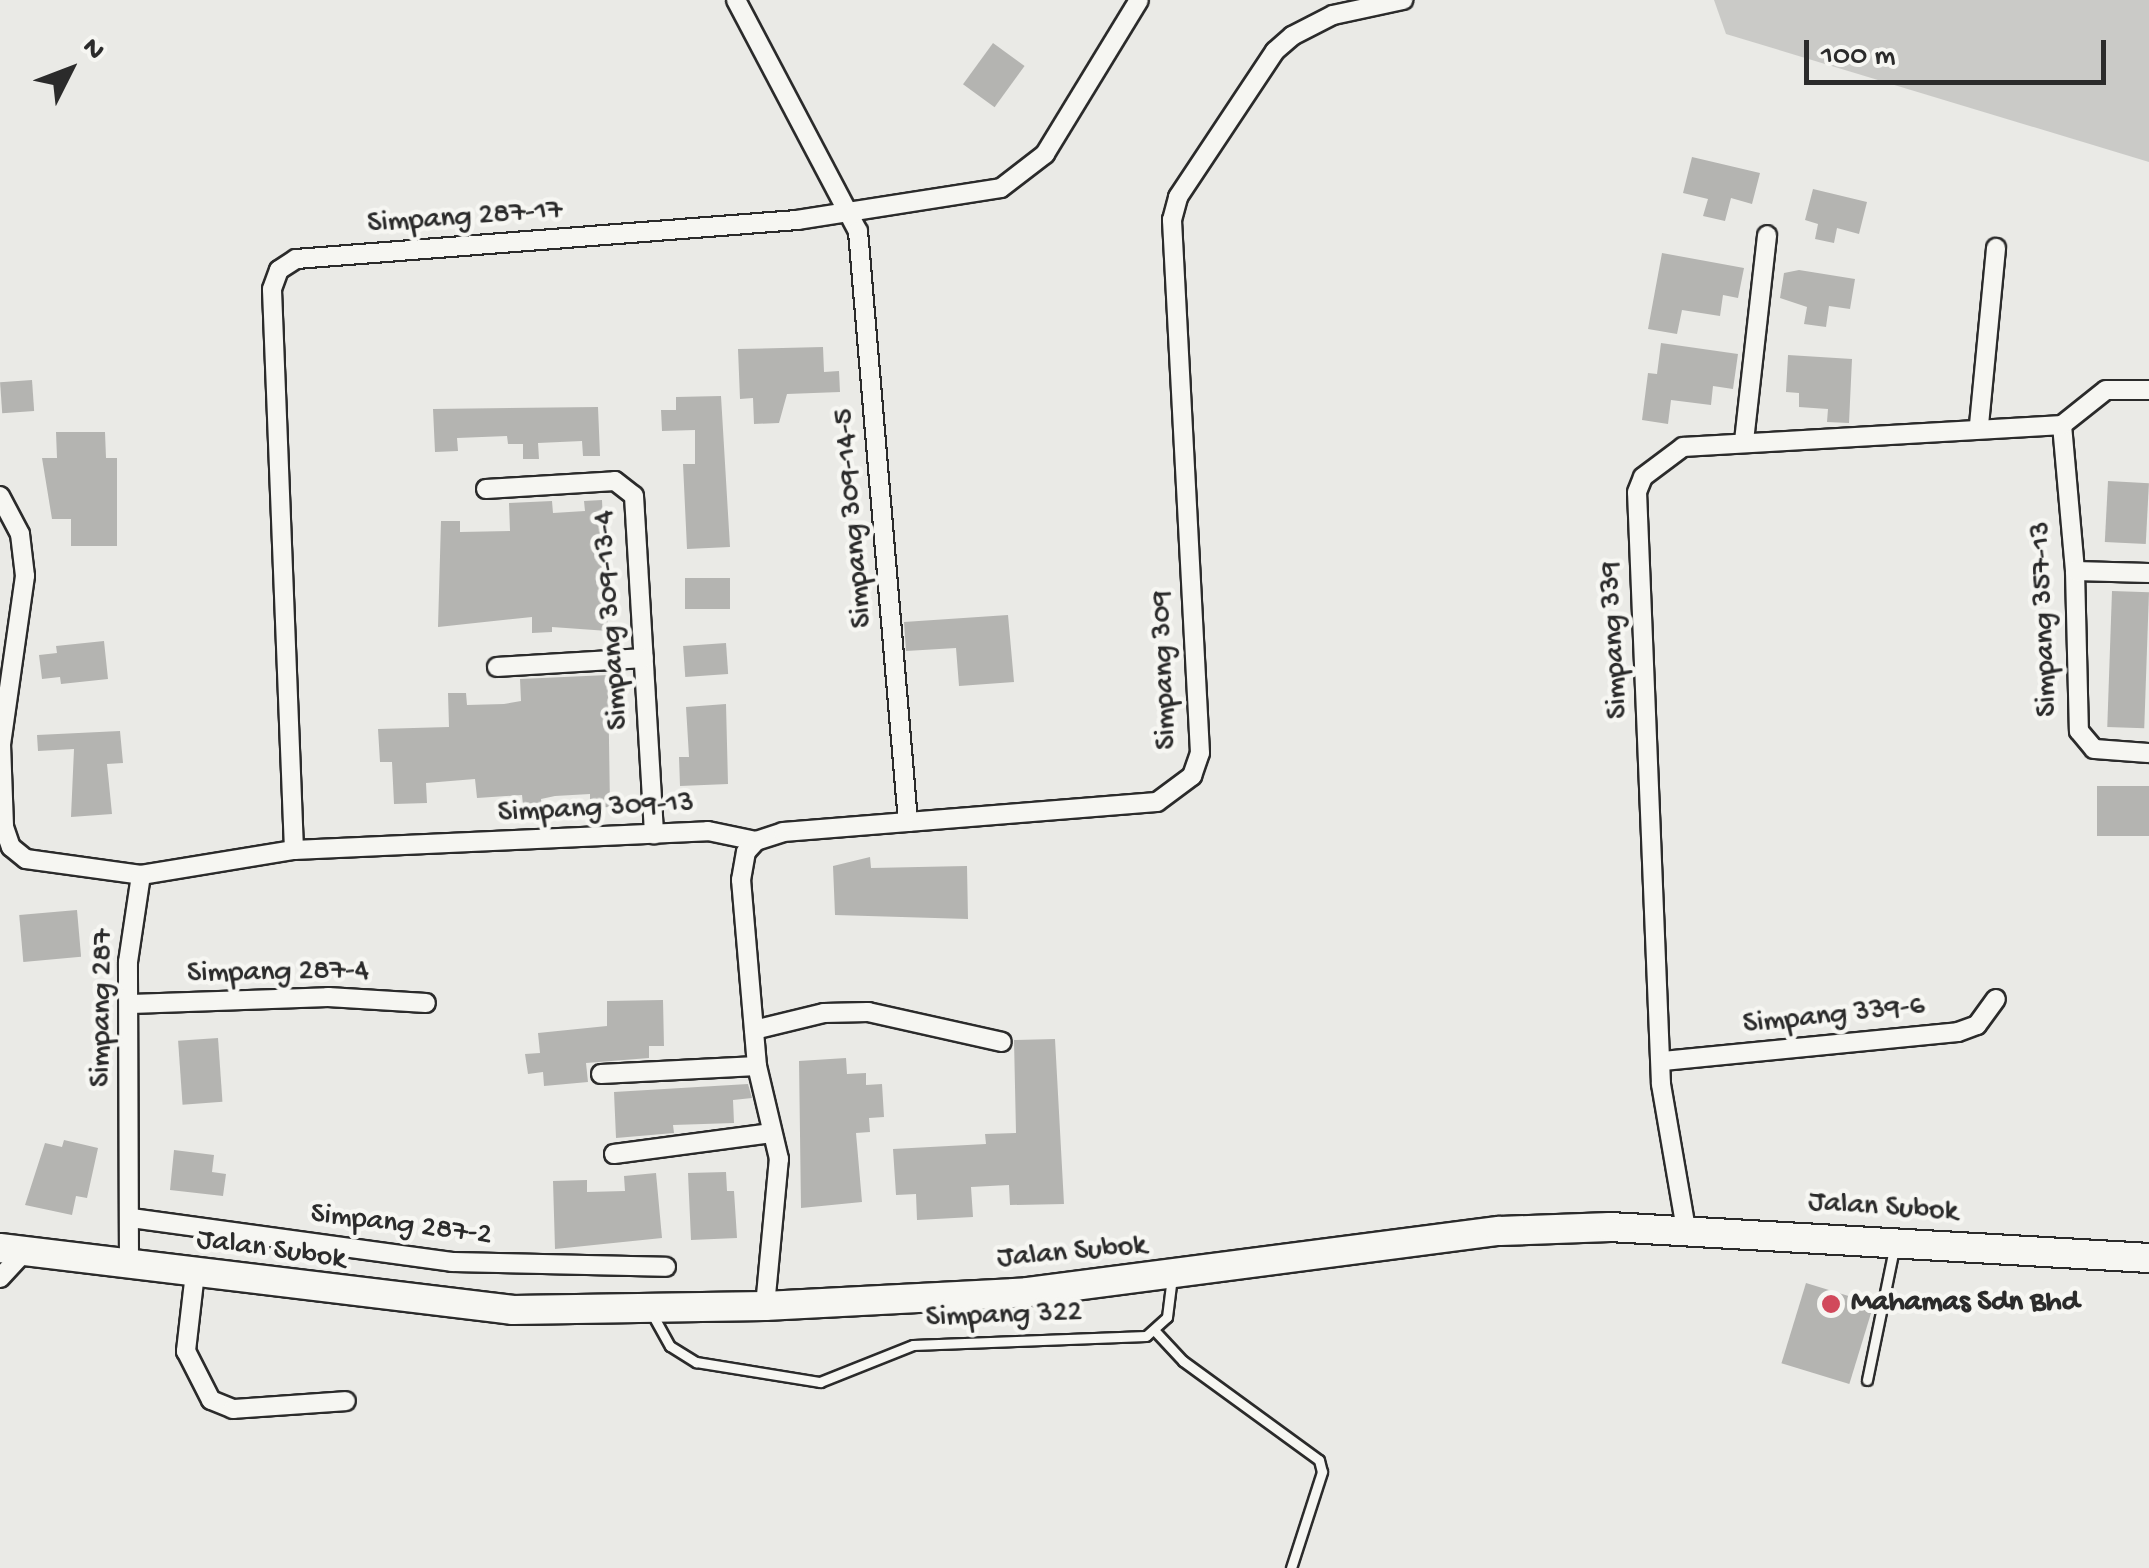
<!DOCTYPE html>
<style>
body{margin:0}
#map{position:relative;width:2149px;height:1568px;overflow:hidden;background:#eaeae6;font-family:"Gochi Hand",sans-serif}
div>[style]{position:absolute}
.green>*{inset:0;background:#cacac7}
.building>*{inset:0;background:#b4b4b1;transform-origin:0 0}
.roads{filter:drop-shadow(2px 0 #2b2b2b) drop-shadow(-2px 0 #2b2b2b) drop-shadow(0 2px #2b2b2b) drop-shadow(0 -2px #2b2b2b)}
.lane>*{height:9px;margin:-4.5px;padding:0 4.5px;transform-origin:4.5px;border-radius:4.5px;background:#f6f6f2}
.street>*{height:18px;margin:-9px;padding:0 9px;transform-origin:9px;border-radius:9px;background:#f6f6f2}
.secondary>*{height:28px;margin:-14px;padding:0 14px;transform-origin:14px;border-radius:14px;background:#f6f6f2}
.dots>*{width:28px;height:28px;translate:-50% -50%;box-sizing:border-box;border:5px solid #f6f6f2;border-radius:50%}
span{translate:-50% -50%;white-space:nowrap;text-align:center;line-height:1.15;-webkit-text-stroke:9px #f6f6f2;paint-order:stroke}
.street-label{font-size:30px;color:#2b2b2b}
.poi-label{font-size:30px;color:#2b2b2b;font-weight:700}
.left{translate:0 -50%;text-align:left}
.north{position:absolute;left:20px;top:20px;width:100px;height:100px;-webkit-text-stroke:8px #f6f6f2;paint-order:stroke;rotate:48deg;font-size:28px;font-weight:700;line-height:40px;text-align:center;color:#2b2b2b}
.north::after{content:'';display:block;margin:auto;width:35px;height:45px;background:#2b2b2b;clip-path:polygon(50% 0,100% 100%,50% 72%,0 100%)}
.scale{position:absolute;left:1804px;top:40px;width:302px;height:45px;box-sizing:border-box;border:5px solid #2b2b2b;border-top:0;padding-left:12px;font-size:30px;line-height:35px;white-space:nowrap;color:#2b2b2b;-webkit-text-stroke:8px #f6f6f2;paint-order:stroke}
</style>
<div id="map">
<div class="green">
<div style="clip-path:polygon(1714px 0,2149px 0,2149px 162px,1726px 34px)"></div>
</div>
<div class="building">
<div style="left:993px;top:43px;width:39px;height:51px;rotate:36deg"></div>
<div style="clip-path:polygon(1692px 157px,1760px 173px,1752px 204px,1731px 198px,1725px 221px,1703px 216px,1708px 199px,1683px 193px)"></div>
<div style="clip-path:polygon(1813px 189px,1867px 202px,1859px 234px,1837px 228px,1834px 243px,1815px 239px,1818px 224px,1805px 220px)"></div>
<div style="clip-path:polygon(1662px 253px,1744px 268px,1738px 298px,1723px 295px,1720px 316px,1682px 310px,1677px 334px,1648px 329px)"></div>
<div style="clip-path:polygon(1799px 270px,1855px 279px,1850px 309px,1829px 306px,1826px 327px,1804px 324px,1807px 307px,1780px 298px,1784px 273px)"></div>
<div style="clip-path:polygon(1661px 343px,1738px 354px,1733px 389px,1713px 386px,1711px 405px,1671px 400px,1668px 424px,1642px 420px,1648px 373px,1657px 374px)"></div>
<div style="clip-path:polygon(823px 347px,824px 372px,839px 371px,840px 392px,787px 394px,779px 423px,754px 424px,753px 398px,740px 399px,738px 349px)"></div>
<div style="clip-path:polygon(1788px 355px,1852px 359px,1849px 423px,1827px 422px,1828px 409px,1799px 407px,1799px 393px,1786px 392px)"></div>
<div style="left:32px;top:380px;width:31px;height:32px;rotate:86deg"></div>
<div style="clip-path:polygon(721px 396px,730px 547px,687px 549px,683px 464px,695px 464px,695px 430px,662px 431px,661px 410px,676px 410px,676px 397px)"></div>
<div style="clip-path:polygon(598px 407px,600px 456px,583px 456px,582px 441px,538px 443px,539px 459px,523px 459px,523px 444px,508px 444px,507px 436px,457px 438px,458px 451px,435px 452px,433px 409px)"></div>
<div style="clip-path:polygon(56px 432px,105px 432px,106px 458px,117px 458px,117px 546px,71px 546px,71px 519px,52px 519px,42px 458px,57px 458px)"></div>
<div style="left:2108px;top:481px;width:41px;height:61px;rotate:3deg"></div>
<div style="clip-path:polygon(602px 500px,608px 631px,552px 627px,552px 632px,532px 633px,532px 617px,438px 627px,441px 521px,460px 521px,460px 532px,510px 531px,509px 503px,552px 501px,553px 513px,585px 511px,584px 501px)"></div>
<div style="left:685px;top:578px;width:45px;height:31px"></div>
<div style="left:2112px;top:591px;width:37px;height:136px;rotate:2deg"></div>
<div style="clip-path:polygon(1008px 615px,1014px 682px,959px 686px,956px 648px,906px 651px,904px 622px)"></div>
<div style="clip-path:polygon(104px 641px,108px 679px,61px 684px,60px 677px,42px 679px,39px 655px,57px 653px,56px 646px)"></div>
<div style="left:726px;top:643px;width:31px;height:43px;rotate:86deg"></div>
<div style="clip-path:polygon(608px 675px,610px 807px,590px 808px,590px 794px,555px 796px,541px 799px,542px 813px,524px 815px,522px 795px,477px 798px,475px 779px,426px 783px,427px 803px,394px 804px,392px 762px,380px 762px,378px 729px,449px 727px,448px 693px,466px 693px,467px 705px,504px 704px,521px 701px,520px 679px)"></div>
<div style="clip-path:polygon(726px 704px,728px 784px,680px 786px,679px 757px,689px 757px,686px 707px)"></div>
<div style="clip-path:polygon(120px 731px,123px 763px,107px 764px,112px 814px,71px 817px,74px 749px,38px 751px,37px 735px)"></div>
<div style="left:2097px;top:786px;width:52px;height:50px"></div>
<div style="clip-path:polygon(870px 857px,871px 868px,967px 866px,968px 919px,835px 915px,833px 866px)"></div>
<div style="left:77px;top:910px;width:47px;height:58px;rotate:85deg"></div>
<div style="clip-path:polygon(663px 1000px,664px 1046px,649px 1046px,649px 1058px,586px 1063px,588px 1082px,544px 1086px,543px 1072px,528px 1074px,525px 1054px,540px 1053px,538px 1033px,607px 1026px,607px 1001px)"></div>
<div style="left:218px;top:1038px;width:64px;height:40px;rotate:86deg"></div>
<div style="clip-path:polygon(1055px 1039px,1064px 1204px,1010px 1205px,1009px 1185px,971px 1187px,973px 1217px,917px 1220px,916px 1194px,896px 1195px,893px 1149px,986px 1144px,985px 1134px,1016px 1133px,1014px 1040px)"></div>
<div style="clip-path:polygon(846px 1058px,847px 1074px,866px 1073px,866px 1085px,882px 1084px,884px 1117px,869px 1118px,870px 1132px,856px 1133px,862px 1202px,801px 1208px,799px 1061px)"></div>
<div style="clip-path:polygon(748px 1084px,752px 1098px,733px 1100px,734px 1123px,673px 1125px,674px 1133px,616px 1138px,614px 1092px)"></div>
<div style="clip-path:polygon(64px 1140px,98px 1148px,87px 1198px,76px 1196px,72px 1215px,25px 1205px,45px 1143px,62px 1147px)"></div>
<div style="clip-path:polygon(174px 1150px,214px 1155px,212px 1172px,226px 1174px,223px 1196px,170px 1190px)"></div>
<div style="clip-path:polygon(726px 1172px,727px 1191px,734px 1191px,737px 1238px,691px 1240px,688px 1173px)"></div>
<div style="clip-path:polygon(656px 1173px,662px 1238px,555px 1249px,553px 1181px,587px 1180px,587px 1192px,625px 1191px,624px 1176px)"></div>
<div style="left:1806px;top:1283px;width:71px;height:84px;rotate:17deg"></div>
</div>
<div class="roads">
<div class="lane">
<div style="left:651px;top:1312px;width:39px;rotate:61deg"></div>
<div style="left:670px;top:1346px;width:31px;rotate:32deg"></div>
<div style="left:696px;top:1362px;width:126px;rotate:9.2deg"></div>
<div style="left:820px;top:1382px;width:100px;rotate:-21.7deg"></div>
<div style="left:913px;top:1345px;width:233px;rotate:-2.2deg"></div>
<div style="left:1146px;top:1336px;width:28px;rotate:-42deg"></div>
<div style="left:1167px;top:1317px;width:40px;rotate:-82.9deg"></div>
<div style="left:1155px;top:1331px;width:41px;rotate:47deg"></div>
<div style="left:1183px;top:1361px;width:168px;rotate:36.1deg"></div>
<div style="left:1319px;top:1460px;width:12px;rotate:76deg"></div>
<div style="left:1322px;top:1472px;width:101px;rotate:107.9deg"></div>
<div style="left:1867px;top:1380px;width:135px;rotate:-78.4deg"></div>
</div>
<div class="street">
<div style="left:736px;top:0;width:261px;rotate:62.2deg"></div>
<div style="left:858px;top:231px;width:593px;rotate:85.16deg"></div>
<div style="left:1979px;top:425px;width:178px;rotate:-84.5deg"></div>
<div style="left:2062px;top:425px;width:147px;rotate:84.9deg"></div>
<div style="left:2075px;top:571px;width:160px;rotate:88.6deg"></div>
<div style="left:2079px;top:731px;width:23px;rotate:50deg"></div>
<div style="left:2094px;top:749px;width:55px;rotate:4.2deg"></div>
<div style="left:2062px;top:425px;width:56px;rotate:-38.5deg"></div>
<div style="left:2106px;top:390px;width:43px"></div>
<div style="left:1744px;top:441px;width:207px;rotate:-83.6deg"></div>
<div style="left:486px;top:489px;width:129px;rotate:-3.5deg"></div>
<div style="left:615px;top:481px;width:24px;rotate:38deg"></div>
<div style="left:634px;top:496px;width:339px;rotate:86.6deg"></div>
<div style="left:0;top:496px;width:43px;rotate:62.2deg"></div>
<div style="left:20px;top:534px;width:42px;rotate:83.2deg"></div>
<div style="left:25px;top:576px;width:170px;rotate:98.1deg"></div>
<div style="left:1px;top:744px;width:83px;rotate:87.9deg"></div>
<div style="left:4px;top:827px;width:21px;rotate:71deg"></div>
<div style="left:11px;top:847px;width:19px;rotate:39deg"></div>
<div style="left:26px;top:859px;width:116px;rotate:7.9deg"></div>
<div style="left:141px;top:875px;width:155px;rotate:-9.3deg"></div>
<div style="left:294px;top:850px;width:414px;rotate:-2.6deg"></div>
<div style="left:708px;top:831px;width:49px;rotate:11.8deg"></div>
<div style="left:2075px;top:571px;width:74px;rotate:1.5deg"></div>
<div style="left:497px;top:667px;width:147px;rotate:-3.5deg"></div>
<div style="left:294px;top:850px;width:561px;rotate:-92.25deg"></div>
<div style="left:272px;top:289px;width:20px;rotate:-70deg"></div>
<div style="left:279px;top:270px;width:20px;rotate:-33deg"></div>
<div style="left:296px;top:259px;width:503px;rotate:-4.45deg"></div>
<div style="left:797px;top:220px;width:206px;rotate:-8.9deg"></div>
<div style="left:1001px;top:188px;width:56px;rotate:-37.7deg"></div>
<div style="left:1045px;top:154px;width:180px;rotate:-58.6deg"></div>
<div style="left:131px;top:1004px;width:197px;rotate:-2deg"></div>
<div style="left:328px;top:997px;width:98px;rotate:3.5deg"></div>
<div style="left:754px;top:1030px;width:72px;rotate:-13.7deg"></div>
<div style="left:824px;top:1013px;width:44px;rotate:-1.3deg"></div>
<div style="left:868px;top:1012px;width:137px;rotate:12.6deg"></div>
<div style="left:1663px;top:1061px;width:296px;rotate:-5.6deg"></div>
<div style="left:1958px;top:1032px;width:20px;rotate:-20deg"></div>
<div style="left:1977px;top:1025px;width:32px;rotate:-54deg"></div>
<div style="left:601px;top:1074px;width:156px;rotate:-2.9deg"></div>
<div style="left:614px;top:1154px;width:159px;rotate:-7.6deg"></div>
<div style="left:131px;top:1218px;width:324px;rotate:7.8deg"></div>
<div style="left:452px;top:1262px;width:214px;rotate:1.3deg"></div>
<div style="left:1686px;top:1229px;width:147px;rotate:-99.8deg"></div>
<div style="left:1661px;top:1084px;width:592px;rotate:-92.32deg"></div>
<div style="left:1637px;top:492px;width:16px;rotate:-68deg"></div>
<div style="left:1643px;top:477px;width:50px;rotate:-36.9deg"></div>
<div style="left:1683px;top:447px;width:380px;rotate:-3.3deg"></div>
<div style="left:129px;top:1263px;width:301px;rotate:-90.2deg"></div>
<div style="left:128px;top:962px;width:88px;rotate:-81.5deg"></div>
<div style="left:195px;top:1273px;width:79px;rotate:96.6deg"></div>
<div style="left:186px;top:1351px;width:55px;rotate:63deg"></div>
<div style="left:211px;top:1400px;width:24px;rotate:22deg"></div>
<div style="left:233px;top:1409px;width:113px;rotate:-4deg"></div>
<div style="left:0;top:1278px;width:38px;rotate:-47deg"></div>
<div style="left:765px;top:1306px;width:148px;rotate:-84.6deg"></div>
<div style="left:779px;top:1159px;width:96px;rotate:-103.3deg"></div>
<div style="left:757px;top:1066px;width:187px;rotate:-94.9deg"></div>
<div style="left:741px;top:880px;width:28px;rotate:-80deg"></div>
<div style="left:746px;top:852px;width:15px;rotate:-48deg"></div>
<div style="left:756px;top:841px;width:28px;rotate:-18deg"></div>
<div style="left:783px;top:832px;width:375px;rotate:-4.6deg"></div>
<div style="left:1157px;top:802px;width:44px;rotate:-36.6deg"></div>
<div style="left:1192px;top:776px;width:24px;rotate:-71deg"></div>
<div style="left:1200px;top:753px;width:534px;rotate:-93.01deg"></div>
<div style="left:1172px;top:220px;width:24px;rotate:-75deg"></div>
<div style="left:1178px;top:197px;width:175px;rotate:-56.4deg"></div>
<div style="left:1275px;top:51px;width:23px;rotate:-41deg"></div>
<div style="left:1292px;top:36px;width:46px;rotate:-27.1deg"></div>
<div style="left:1333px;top:15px;width:72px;rotate:-12.1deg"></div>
</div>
<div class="secondary">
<div style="left:0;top:1248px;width:517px;rotate:6.89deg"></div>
<div style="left:513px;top:1310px;width:252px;rotate:-0.9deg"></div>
<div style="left:765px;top:1306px;width:263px;rotate:-3deg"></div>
<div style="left:1028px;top:1292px;width:476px;rotate:-7.4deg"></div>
<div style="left:1500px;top:1231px;width:110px;rotate:-2.1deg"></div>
<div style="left:1610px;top:1227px;width:540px;rotate:3.29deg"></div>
</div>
</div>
<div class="dots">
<div style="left:1831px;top:1304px;background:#d1495b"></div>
</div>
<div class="street-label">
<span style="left:465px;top:219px;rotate:-4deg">Simpang 287-17</span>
<span style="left:855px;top:518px;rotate:-95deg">Simpang 309-14-5</span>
<span style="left:2046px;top:619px;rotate:-92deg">Simpang 357-13</span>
<span style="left:613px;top:620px;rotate:-94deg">Simpang 309-13-4</span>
<span style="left:1616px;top:640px;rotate:-93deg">Simpang 339</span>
<span style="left:1166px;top:670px;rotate:-92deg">Simpang 309</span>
<span style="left:596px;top:810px;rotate:-3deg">Simpang 309-13</span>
<span style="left:278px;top:974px;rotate:-1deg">Simpang 287-4</span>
<span style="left:104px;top:1008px;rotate:-89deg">Simpang 287</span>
<span style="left:1834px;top:1017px;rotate:-6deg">Simpang 339-6</span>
<span style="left:1883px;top:1209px;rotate:4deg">Jalan Subok</span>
<span style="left:401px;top:1226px;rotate:7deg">Simpang 287-2</span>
<span style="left:271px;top:1251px;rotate:8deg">Jalan Subok</span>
<span style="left:1072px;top:1254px;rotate:-5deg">Jalan Subok</span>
<span style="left:1004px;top:1317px;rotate:-2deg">Simpang 322</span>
</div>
<div class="poi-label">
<span class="left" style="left:1851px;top:1304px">Mahamas Sdn Bhd</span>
</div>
<div class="north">N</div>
<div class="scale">100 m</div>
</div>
